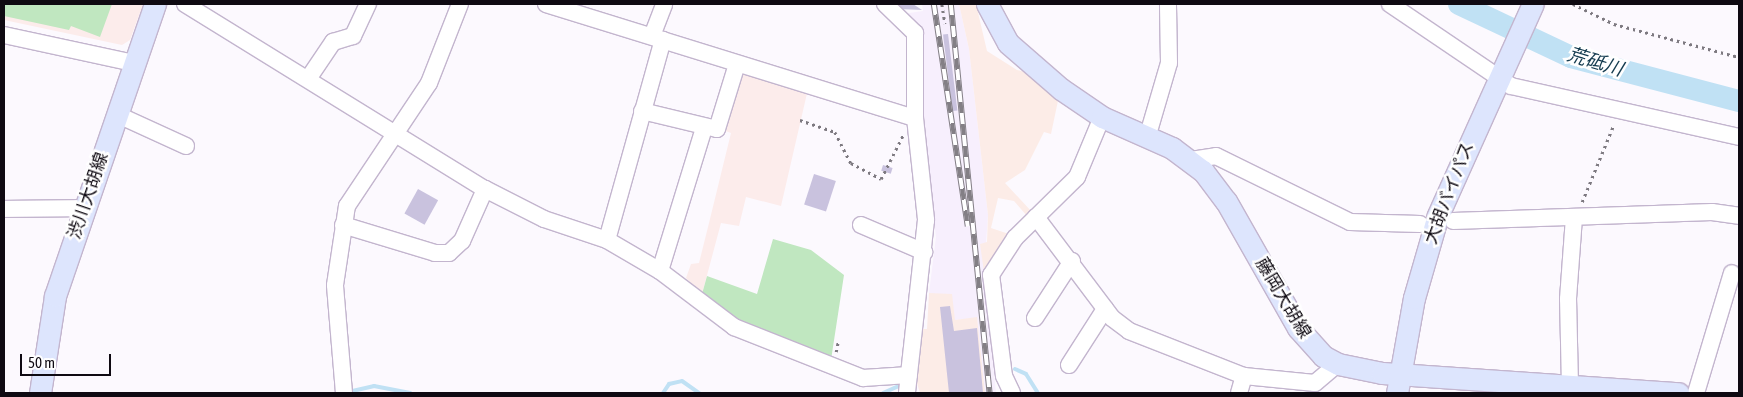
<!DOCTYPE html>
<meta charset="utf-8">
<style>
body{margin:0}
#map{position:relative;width:1743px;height:397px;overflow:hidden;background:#fcf9fe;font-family:"Asap Condensed","Noto Sans JP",sans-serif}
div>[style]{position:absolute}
.built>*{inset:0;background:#f7effd}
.industrial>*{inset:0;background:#fcece7}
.education>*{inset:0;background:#fceceb}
.green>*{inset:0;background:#c0e7c0}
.stream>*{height:4px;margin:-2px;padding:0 2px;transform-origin:2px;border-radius:2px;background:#c0e1f4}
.river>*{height:22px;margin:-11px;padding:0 11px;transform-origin:11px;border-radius:11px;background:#c0e1f4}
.building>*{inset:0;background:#c9c2de;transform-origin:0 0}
.path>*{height:2.5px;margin-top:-1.25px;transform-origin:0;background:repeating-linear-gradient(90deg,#7d7980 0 2.5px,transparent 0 6.5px)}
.roads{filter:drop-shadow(1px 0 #c3b5ce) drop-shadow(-1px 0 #c3b5ce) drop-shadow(0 1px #c3b5ce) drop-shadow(0 -1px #c3b5ce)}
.minor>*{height:16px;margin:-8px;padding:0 8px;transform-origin:8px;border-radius:8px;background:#fff}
.major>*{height:21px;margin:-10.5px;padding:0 10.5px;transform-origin:10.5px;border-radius:10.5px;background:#dde5fd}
.rail>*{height:5.5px;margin-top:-2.75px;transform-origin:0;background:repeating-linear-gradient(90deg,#fff 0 11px,#837f85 0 22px);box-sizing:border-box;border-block:1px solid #837f85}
span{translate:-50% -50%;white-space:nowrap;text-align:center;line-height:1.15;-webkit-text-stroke:5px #fff;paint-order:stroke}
.street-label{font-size:18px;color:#0f0a12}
.water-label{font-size:19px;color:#143b4f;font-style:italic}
.frame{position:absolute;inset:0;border:5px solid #0f0a12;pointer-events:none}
.scale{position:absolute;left:20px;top:354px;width:91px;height:22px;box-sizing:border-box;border:2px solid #0f0a12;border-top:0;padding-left:6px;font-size:15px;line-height:18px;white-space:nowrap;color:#0f0a12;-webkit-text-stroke:4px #fff;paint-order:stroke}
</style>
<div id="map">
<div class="built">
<div style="clip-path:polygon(922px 4px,959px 4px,969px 49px,988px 215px,984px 272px,996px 393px,985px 393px,977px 318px,955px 320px,939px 295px,929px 293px,936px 237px,921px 119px,919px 25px,902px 14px,923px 11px)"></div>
</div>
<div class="industrial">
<div style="clip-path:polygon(959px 4px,976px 4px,987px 51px,1017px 70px,1034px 74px,1059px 96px,1051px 134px,1044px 132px,1025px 170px,1005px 183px,1032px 212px,1027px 216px,1014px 201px,998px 198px,991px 228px,1012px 235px,984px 272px,980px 244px,987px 242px,988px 215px,969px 49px)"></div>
<div style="clip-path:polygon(929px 293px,952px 294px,955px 320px,977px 317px,985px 393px,920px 393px,914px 374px,919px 329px,927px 329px)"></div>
</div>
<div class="education">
<div style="clip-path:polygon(4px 4px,143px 4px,130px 40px,122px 45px,4px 20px)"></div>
<div style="clip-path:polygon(739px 69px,808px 89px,781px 206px,746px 197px,739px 226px,721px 223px,702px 294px,686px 278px,691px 264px,699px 263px,709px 223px,731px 133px,720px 129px)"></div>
</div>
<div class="green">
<div style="clip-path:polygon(4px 4px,112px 4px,100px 37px,71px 26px,69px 30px,4px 16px)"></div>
<div style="clip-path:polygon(773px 239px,811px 250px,844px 275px,831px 360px,733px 319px,702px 294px,707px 276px,757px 294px)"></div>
</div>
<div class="stream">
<div style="left:1015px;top:369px;width:12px;rotate:24deg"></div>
<div style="left:1026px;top:374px;width:22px;rotate:58deg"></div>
<div style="left:348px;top:392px;width:27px;rotate:-13deg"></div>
<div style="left:374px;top:386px;width:37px;rotate:11deg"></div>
<div style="left:663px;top:393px;width:11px;rotate:-56deg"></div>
<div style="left:669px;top:384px;width:13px;rotate:-13deg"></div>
<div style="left:682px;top:381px;width:21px;rotate:35deg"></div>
<div style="left:883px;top:393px;width:20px;rotate:-24deg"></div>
</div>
<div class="river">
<div style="left:1459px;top:4px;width:124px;rotate:25.3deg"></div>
<div style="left:1571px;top:57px;width:174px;rotate:14.7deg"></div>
</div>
<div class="building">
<div style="clip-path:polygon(899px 4px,913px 4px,922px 10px,899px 9px)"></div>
<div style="left:948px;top:34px;width:77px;height:5px;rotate:83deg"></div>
<div style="left:883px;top:165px;width:10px;height:6px;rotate:17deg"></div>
<div style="left:814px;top:174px;width:23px;height:32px;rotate:18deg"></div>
<div style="left:418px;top:189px;width:23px;height:28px;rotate:29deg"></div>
<div style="clip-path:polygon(950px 306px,954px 331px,977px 328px,983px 393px,949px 393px,940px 307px)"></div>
</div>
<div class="path">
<div style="left:942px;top:4px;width:20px;rotate:81deg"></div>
<div style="left:1573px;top:4px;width:46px;rotate:26deg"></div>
<div style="left:1614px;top:24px;width:129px;rotate:14.8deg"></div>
<div style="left:800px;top:120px;width:37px;rotate:19deg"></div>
<div style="left:835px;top:132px;width:35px;rotate:63deg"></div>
<div style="left:851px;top:163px;width:34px;rotate:28deg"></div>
<div style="left:881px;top:179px;width:49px;rotate:-63.4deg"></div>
<div style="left:1582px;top:202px;width:84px;rotate:-67.7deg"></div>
<div style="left:836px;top:352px;width:10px;rotate:-79deg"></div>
</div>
<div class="roads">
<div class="minor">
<div style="left:185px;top:4px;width:352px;rotate:31.7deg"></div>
<div style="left:485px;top:189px;width:66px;rotate:27deg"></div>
<div style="left:544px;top:219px;width:66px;rotate:18.4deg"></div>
<div style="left:607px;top:240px;width:61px;rotate:30.3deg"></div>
<div style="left:660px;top:271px;width:93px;rotate:37.1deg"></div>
<div style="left:734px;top:327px;width:139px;rotate:21.6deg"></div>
<div style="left:863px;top:378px;width:46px;rotate:-3.7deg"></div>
<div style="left:546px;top:4px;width:386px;rotate:17.2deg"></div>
<div style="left:885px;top:4px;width:42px;rotate:44deg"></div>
<div style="left:915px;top:33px;width:85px;rotate:90deg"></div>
<div style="left:915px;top:118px;width:103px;rotate:83.8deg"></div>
<div style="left:926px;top:220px;width:174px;rotate:96.3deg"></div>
<div style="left:1390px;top:4px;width:146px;rotate:34.1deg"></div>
<div style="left:1511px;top:86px;width:234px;rotate:12.6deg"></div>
<div style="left:4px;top:35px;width:132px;rotate:12.2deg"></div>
<div style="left:652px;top:36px;width:34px;rotate:-69deg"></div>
<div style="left:308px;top:79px;width:45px;rotate:-56deg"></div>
<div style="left:333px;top:42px;width:21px;rotate:-17deg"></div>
<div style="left:353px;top:36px;width:35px;rotate:-65deg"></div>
<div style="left:642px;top:111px;width:77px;rotate:13.5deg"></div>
<div style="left:717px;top:129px;width:68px;rotate:-72.9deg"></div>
<div style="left:116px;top:114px;width:77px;rotate:24.6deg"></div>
<div style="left:1147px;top:138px;width:78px;rotate:-73.7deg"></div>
<div style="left:1169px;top:63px;width:59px;rotate:-91deg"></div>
<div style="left:1191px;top:160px;width:25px;rotate:-9deg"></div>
<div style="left:1216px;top:156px;width:149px;rotate:26.2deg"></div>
<div style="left:1350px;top:222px;width:70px;rotate:1.6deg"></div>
<div style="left:4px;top:209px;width:80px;rotate:-0.7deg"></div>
<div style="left:1036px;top:217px;width:126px;rotate:53deg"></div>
<div style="left:1112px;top:318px;width:21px;rotate:37deg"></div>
<div style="left:1129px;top:331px;width:123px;rotate:21.4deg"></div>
<div style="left:1244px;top:376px;width:71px;rotate:5.6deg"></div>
<div style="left:1315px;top:383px;width:30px;rotate:-40deg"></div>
<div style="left:1453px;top:221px;width:259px;rotate:-2deg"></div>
<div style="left:1712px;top:212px;width:27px;rotate:8deg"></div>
<div style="left:343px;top:225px;width:96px;rotate:16.9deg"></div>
<div style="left:435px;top:253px;width:14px"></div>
<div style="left:449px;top:253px;width:18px;rotate:-43deg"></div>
<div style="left:462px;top:241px;width:57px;rotate:-66.1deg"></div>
<div style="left:861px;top:225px;width:69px;rotate:23.2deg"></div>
<div style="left:607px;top:240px;width:208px;rotate:-74.4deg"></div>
<div style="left:660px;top:271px;width:150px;rotate:-72.9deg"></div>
<div style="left:1035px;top:318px;width:68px;rotate:-57deg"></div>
<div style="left:1069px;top:365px;width:67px;rotate:-57.3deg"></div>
<div style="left:1570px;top:386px;width:87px;rotate:-91.3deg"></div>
<div style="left:1568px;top:299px;width:82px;rotate:-85.8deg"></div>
<div style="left:344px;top:393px;width:108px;rotate:-94.8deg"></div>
<div style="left:335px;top:285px;width:80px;rotate:-81.4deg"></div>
<div style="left:347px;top:206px;width:148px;rotate:-56.3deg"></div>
<div style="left:429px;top:83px;width:85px;rotate:-68.6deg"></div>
<div style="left:1012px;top:393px;width:19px;rotate:-115deg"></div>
<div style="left:1004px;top:376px;width:102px;rotate:-97.3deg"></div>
<div style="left:991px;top:275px;width:44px;rotate:-57deg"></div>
<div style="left:1015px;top:238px;width:87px;rotate:-44.5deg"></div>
<div style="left:1077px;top:177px;width:65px;rotate:-67.4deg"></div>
<div style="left:1239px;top:393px;width:18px;rotate:-74deg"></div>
<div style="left:1696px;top:393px;width:125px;rotate:-73.3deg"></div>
</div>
<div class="major">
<div style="left:987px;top:4px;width:44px;rotate:61.7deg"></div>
<div style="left:1008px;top:43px;width:70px;rotate:41deg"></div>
<div style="left:1061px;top:89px;width:50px;rotate:34.3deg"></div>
<div style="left:1102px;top:117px;width:77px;rotate:23.9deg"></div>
<div style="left:1172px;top:148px;width:39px;rotate:37deg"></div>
<div style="left:1203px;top:171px;width:38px;rotate:53deg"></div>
<div style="left:1226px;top:201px;width:146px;rotate:60.4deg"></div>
<div style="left:1298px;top:328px;width:38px;rotate:48deg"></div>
<div style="left:1323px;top:356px;width:17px;rotate:28deg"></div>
<div style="left:1338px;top:364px;width:45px;rotate:11.6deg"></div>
<div style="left:1382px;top:373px;width:297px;rotate:3.9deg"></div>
<div style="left:40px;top:393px;width:98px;rotate:-81.2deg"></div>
<div style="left:55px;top:296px;width:309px;rotate:-71.1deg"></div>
<div style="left:1397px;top:393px;width:97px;rotate:-79.9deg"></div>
<div style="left:1414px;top:298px;width:86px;rotate:-73.9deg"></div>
<div style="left:1438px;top:215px;width:231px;rotate:-65.8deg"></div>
</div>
</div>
<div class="rail">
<div style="left:934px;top:4px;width:225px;rotate:81.3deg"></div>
<div style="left:951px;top:4px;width:391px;rotate:84.3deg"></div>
</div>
<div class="street-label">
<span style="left:1449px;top:193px;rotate:-69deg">大胡バイパス</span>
<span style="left:88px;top:196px;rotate:-71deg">渋川大胡線</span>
<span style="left:1283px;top:298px;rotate:59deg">藤岡大胡線</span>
</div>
<div class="water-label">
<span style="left:1595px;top:62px;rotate:17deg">荒砥川</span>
</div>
<div class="frame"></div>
<div class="scale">50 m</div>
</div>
